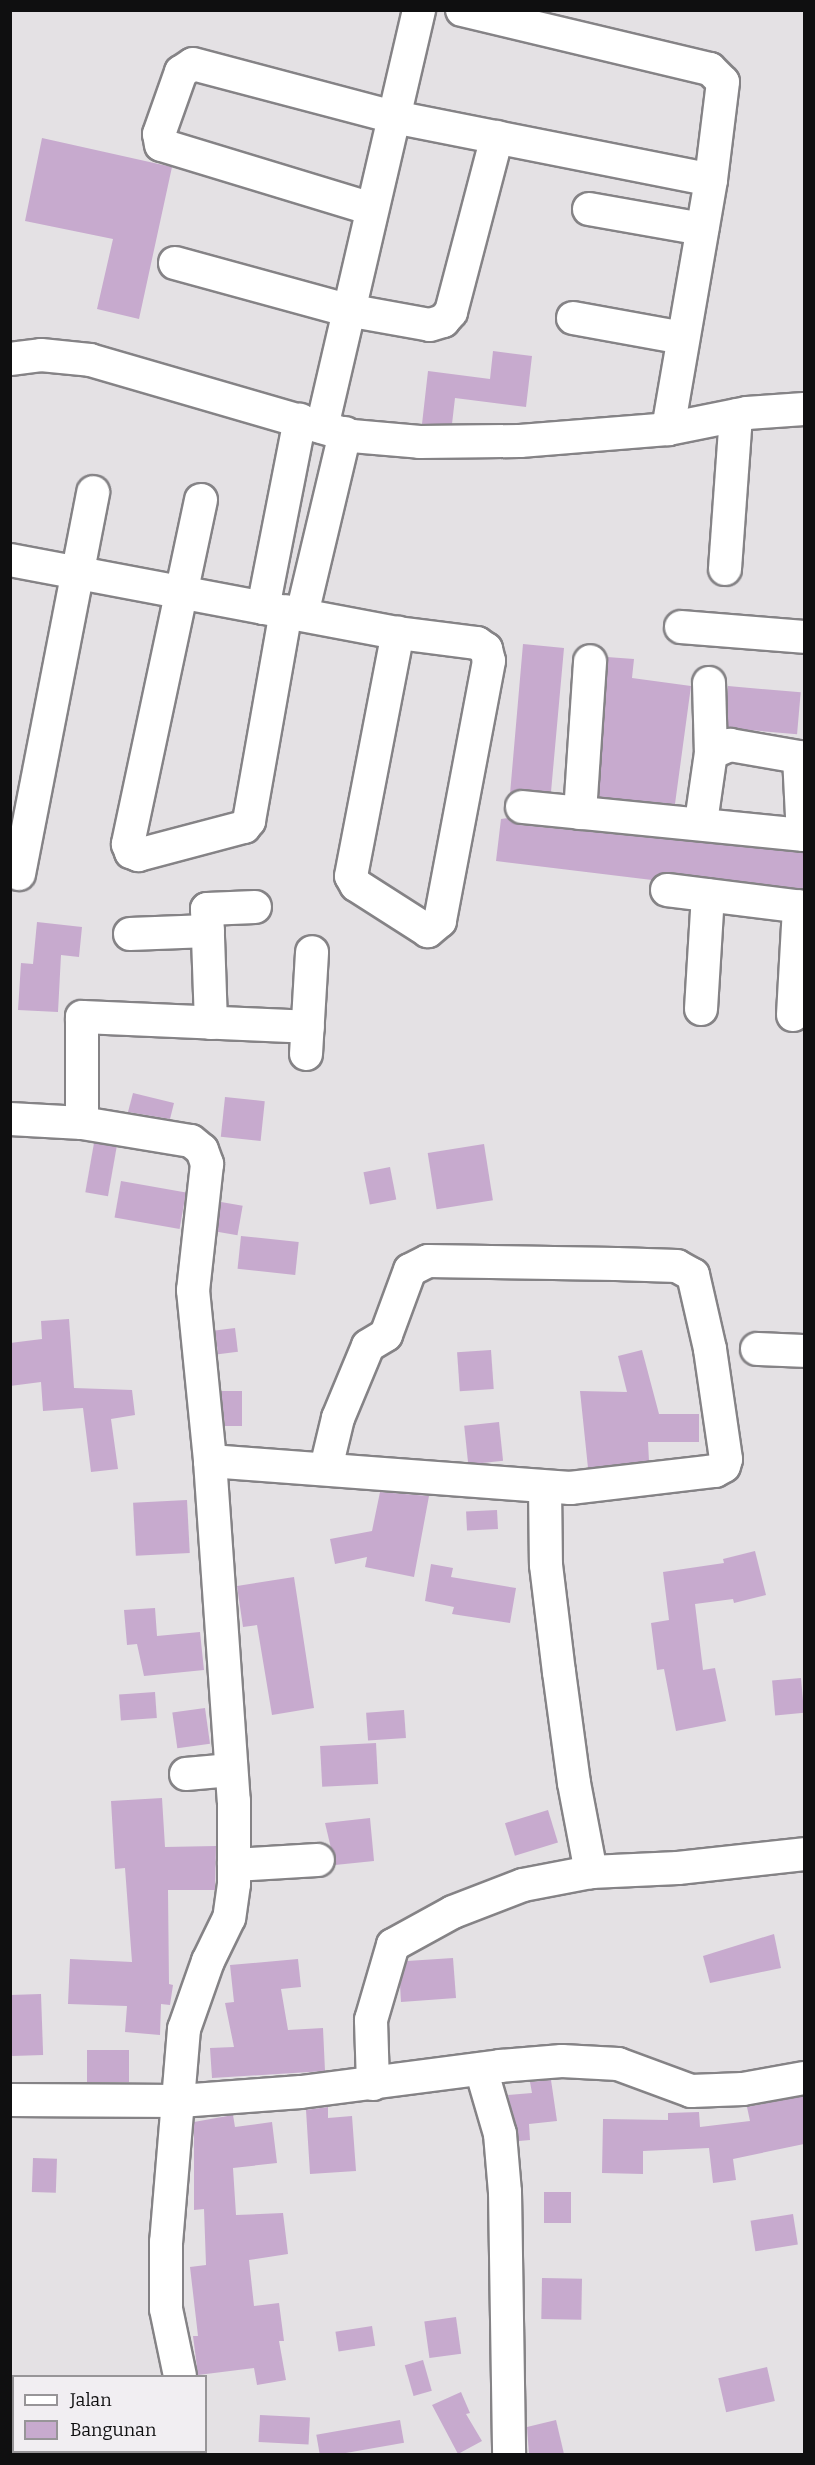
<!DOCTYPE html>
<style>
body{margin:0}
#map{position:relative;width:815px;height:2465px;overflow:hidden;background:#e4e1e4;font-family:Bitter,serif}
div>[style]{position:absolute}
.building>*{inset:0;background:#c7aace;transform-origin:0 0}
.roads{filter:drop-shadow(2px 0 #858386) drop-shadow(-2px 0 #858386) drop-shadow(0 2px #858386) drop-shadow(0 -2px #858386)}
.minor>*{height:32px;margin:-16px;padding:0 16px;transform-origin:16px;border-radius:16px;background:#fff}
span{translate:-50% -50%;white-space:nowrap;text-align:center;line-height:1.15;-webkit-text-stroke:4.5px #f1eef2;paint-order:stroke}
.frame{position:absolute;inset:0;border:12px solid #0f0f10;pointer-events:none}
.legend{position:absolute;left:12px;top:2375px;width:195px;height:78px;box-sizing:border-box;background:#f1eef2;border:2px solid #979598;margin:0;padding:8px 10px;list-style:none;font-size:18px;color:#0f0f10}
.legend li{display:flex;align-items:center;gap:12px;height:30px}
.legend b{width:30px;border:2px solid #979598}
</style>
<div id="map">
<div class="building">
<div style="clip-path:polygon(42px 138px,172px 167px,139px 319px,97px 309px,113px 239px,25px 221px)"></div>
<div style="clip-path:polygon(493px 351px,532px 356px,526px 407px,455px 398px,452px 424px,422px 424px,428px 371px,490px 379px)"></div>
<div style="clip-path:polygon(523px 644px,564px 648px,551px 792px,523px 789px,510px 794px)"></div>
<div style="clip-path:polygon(607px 657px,634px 659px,632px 678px,691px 686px,675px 804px,599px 797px)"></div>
<div style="left:728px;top:686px;width:73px;height:42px;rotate:5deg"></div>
<div style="clip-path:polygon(508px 818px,520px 825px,804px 853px,804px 889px,669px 872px,652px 880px,496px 861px,501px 819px)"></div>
<div style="clip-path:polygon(37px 922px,82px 927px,79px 957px,61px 955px,58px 1012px,18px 1010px,21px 963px,33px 964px)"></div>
<div style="clip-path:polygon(133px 1093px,174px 1103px,170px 1119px,128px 1112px)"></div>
<div style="left:225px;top:1097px;width:40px;height:40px;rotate:6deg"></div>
<div style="left:94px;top:1143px;width:23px;height:50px;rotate:10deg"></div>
<div style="left:484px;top:1144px;width:57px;height:57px;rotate:81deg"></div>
<div style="left:390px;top:1167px;width:33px;height:27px;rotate:79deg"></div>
<div style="left:121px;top:1181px;width:66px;height:37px;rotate:10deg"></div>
<div style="left:221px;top:1202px;width:22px;height:30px;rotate:10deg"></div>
<div style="left:241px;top:1236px;width:58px;height:33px;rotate:6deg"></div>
<div style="clip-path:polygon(69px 1319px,74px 1388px,132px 1390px,135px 1415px,111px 1419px,118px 1469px,91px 1472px,83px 1408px,43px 1411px,41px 1382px,10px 1386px,10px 1343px,42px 1339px,41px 1321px)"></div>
<div style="left:235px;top:1328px;width:24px;height:20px;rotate:83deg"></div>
<div style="left:491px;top:1350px;width:39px;height:34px;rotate:86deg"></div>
<div style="clip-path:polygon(642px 1350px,659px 1414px,699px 1414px,699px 1442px,648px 1442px,649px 1461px,588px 1468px,580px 1391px,627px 1392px,618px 1356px)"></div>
<div style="clip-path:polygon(221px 1391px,242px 1391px,242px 1426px,225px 1426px)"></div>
<div style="left:499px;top:1422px;width:39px;height:35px;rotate:84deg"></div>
<div style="clip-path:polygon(380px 1492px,429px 1496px,414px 1577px,365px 1567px,367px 1557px,335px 1564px,330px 1539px,372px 1531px)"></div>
<div style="left:187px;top:1500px;width:53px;height:54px;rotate:87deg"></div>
<div style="left:497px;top:1510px;width:19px;height:31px;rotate:87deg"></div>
<div style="clip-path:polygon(755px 1551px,766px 1595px,734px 1603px,733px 1599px,695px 1604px,703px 1670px,715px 1668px,726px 1721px,676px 1731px,664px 1669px,657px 1670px,651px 1623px,669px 1620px,663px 1572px,724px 1563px,723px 1559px)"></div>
<div style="clip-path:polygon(431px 1564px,453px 1568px,451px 1577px,516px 1588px,510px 1623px,452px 1614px,454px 1607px,425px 1601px)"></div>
<div style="clip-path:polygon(294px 1577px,314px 1708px,272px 1715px,257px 1625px,243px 1627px,237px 1586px)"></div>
<div style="clip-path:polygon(155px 1608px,157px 1636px,200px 1632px,204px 1670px,144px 1676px,137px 1644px,127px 1645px,124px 1610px)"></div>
<div style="left:801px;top:1678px;width:35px;height:29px;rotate:85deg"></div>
<div style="left:155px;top:1692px;width:26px;height:36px;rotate:86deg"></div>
<div style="left:205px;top:1708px;width:36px;height:33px;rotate:82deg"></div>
<div style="left:404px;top:1710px;width:28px;height:38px;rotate:86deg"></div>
<div style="left:376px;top:1743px;width:41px;height:56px;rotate:87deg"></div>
<div style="clip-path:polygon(162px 1798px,165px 1847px,216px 1846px,215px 1890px,168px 1890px,169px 1984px,173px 1985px,170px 2005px,161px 2004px,160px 2035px,125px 2032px,127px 2006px,68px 2004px,70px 1959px,132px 1962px,125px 1868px,115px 1869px,111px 1801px)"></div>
<div style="left:548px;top:1810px;width:34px;height:45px;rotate:73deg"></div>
<div style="clip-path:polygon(370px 1818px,374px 1861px,335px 1865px,325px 1823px)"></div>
<div style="clip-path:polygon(774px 1934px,781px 1968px,710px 1983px,703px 1956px)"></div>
<div style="clip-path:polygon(453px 1958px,456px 1998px,401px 2002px,400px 1985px,407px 1961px)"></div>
<div style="clip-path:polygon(298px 1959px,301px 1987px,281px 1989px,288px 2030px,323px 2028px,325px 2071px,212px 2078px,210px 2048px,234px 2047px,225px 2003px,234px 2002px,230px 1965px)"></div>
<div style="left:41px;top:1994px;width:61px;height:31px;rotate:88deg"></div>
<div style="left:87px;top:2050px;width:42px;height:32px"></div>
<div style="clip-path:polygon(551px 2080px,557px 2121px,529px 2124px,530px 2140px,519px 2141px,508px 2095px,532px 2093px,530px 2082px)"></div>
<div style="clip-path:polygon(804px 2096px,804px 2144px,733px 2159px,736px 2180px,713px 2183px,709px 2148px,643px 2151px,643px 2174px,602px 2173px,603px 2119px,668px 2120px,668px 2113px,699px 2112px,700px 2127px,750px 2121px,747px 2107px)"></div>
<div style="clip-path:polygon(328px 2107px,328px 2118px,352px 2116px,356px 2171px,310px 2174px,306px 2110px)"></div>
<div style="clip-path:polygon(233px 2115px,235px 2127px,272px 2122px,277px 2163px,233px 2168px,236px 2215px,283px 2213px,288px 2254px,249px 2260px,254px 2306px,279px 2303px,284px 2341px,279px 2341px,286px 2380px,257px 2385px,254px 2368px,198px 2375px,193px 2336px,198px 2336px,190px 2267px,206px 2265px,204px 2209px,194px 2210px,194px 2122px)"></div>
<div style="left:33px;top:2158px;width:24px;height:34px;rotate:2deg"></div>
<div style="left:544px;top:2192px;width:27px;height:31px"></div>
<div style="left:793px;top:2214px;width:31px;height:43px;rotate:81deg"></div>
<div style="left:542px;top:2278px;width:40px;height:41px;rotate:1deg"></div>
<div style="left:456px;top:2317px;width:37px;height:32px;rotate:82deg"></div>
<div style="left:372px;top:2326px;width:20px;height:37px;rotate:81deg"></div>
<div style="left:423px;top:2360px;width:32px;height:19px;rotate:74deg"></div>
<div style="left:767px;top:2367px;width:35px;height:50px;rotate:77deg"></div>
<div style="clip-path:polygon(461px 2392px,470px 2413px,466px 2414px,482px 2441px,458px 2454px,432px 2405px)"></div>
<div style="left:260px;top:2415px;width:50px;height:27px;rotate:3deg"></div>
<div style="left:400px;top:2420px;width:23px;height:85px;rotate:80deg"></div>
<div style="clip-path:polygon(556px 2420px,564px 2454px,529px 2454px,527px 2427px)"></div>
</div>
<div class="roads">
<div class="minor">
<div style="left:462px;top:10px;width:255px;rotate:13.4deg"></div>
<div style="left:710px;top:69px;width:18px;rotate:45deg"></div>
<div style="left:723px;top:82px;width:99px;rotate:97deg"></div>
<div style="left:711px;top:180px;width:253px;rotate:99.8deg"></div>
<div style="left:372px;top:209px;width:220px;rotate:-163.1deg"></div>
<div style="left:161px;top:145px;width:11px;rotate:-100deg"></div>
<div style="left:159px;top:134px;width:66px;rotate:-70.5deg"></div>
<div style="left:181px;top:72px;width:14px;rotate:-34deg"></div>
<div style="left:193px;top:64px;width:208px;rotate:14.8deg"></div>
<div style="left:394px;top:117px;width:323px;rotate:11.2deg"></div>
<div style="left:589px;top:209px;width:115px;rotate:10deg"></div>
<div style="left:175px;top:263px;width:178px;rotate:15.3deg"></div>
<div style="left:347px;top:310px;width:84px;rotate:10.2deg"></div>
<div style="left:430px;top:325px;width:14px;rotate:-17deg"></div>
<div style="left:443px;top:321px;width:12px;rotate:-48deg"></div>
<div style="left:451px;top:312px;width:181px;rotate:-75.3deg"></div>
<div style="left:573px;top:318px;width:112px;rotate:10.3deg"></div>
<div style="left:10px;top:359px;width:31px;rotate:-7deg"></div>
<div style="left:41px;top:355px;width:49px;rotate:5.8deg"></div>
<div style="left:90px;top:360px;width:273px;rotate:16.2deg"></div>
<div style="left:352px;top:436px;width:68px;rotate:5deg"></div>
<div style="left:420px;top:442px;width:100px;rotate:-0.6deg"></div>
<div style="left:520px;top:441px;width:148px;rotate:-4.6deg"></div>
<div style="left:668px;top:429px;width:81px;rotate:-11.4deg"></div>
<div style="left:747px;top:413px;width:57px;rotate:-4deg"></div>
<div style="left:322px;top:427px;width:428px;rotate:-76.9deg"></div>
<div style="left:201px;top:500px;width:352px;rotate:102deg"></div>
<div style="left:128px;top:844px;width:9px;rotate:69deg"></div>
<div style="left:131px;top:852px;width:8px;rotate:23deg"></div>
<div style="left:138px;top:855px;width:110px;rotate:-14.8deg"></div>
<div style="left:244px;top:827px;width:8px;rotate:-50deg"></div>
<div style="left:249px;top:821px;width:213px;rotate:-80deg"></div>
<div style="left:10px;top:560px;width:395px;rotate:10.7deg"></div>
<div style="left:398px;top:633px;width:80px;rotate:7.2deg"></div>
<div style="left:477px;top:643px;width:11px;rotate:34deg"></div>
<div style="left:486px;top:649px;width:12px;rotate:76deg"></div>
<div style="left:489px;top:661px;width:265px;rotate:100.7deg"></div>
<div style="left:440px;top:921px;width:16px;rotate:140deg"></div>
<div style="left:428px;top:931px;width:85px;rotate:-147.4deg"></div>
<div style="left:356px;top:885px;width:10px;rotate:-119deg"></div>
<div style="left:351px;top:876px;width:248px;rotate:-79.1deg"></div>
<div style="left:725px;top:569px;width:154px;rotate:-85.9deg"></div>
<div style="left:263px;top:608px;width:192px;rotate:-78.9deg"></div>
<div style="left:302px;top:614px;width:186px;rotate:-76.6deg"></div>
<div style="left:681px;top:627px;width:123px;rotate:4.6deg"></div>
<div style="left:709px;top:683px;width:70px;rotate:88.4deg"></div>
<div style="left:522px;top:807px;width:283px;rotate:5.7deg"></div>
<div style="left:580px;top:813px;width:152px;rotate:-86.2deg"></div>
<div style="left:701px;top:822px;width:70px;rotate:-81.8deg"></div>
<div style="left:711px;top:753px;width:21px;rotate:-23deg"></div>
<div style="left:730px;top:745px;width:70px;rotate:9.9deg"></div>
<div style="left:799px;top:757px;width:78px;rotate:87.1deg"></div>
<div style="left:19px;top:874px;width:389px;rotate:-79deg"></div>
<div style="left:667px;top:890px;width:138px;rotate:7.1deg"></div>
<div style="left:130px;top:934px;width:78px;rotate:-2.2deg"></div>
<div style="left:701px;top:1009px;width:114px;rotate:-86.5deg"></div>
<div style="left:793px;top:1015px;width:109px;rotate:-86.8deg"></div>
<div style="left:211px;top:1023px;width:114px;rotate:-92deg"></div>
<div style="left:207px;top:909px;width:48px;rotate:-2.4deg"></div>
<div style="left:306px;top:1054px;width:102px;rotate:-86.6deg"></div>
<div style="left:10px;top:1119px;width:72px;rotate:3.2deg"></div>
<div style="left:82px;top:1123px;width:110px;rotate:9.4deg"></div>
<div style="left:191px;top:1141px;width:14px;rotate:39deg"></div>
<div style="left:202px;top:1150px;width:15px;rotate:70deg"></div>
<div style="left:207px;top:1164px;width:127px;rotate:96.3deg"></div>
<div style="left:193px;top:1290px;width:172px;rotate:84.3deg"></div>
<div style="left:210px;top:1461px;width:341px;rotate:86deg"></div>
<div style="left:234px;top:1801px;width:83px;rotate:90deg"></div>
<div style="left:234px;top:1884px;width:34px;rotate:98deg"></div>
<div style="left:229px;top:1918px;width:48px;rotate:116deg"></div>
<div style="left:208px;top:1961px;width:72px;rotate:109.4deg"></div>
<div style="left:184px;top:2029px;width:214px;rotate:94.8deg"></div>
<div style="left:166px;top:2242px;width:67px;rotate:90deg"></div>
<div style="left:166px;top:2309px;width:68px;rotate:78.2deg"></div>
<div style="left:82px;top:1123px;width:106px;rotate:-90deg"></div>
<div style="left:82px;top:1017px;width:226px;rotate:2.5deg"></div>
<div style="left:757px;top:1349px;width:47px;rotate:2.4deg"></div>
<div style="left:210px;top:1461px;width:361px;rotate:4.3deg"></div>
<div style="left:570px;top:1488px;width:146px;rotate:-6.7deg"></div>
<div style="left:715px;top:1471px;width:10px;rotate:-29deg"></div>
<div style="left:724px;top:1466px;width:7px;rotate:-74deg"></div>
<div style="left:726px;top:1459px;width:111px;rotate:-98.3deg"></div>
<div style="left:710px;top:1349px;width:76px;rotate:-102.9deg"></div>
<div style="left:693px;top:1275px;width:18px;rotate:-151deg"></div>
<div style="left:677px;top:1266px;width:61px;rotate:-178.1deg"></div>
<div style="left:616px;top:1264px;width:188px;rotate:-179.1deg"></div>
<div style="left:428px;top:1261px;width:20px;rotate:153deg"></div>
<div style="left:410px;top:1270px;width:69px;rotate:110.3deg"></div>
<div style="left:386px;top:1335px;width:21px;rotate:149deg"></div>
<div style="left:368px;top:1346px;width:78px;rotate:112.6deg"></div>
<div style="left:338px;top:1418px;width:51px;rotate:103.5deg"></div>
<div style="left:545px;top:1487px;width:78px;rotate:89.3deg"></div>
<div style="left:546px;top:1565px;width:108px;rotate:83.1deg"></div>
<div style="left:559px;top:1672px;width:112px;rotate:82.3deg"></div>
<div style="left:574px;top:1783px;width:91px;rotate:79.2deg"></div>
<div style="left:591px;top:1872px;width:87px;rotate:-2.6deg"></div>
<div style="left:678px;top:1868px;width:127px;rotate:-6.3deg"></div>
<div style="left:186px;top:1774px;width:45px;rotate:-5.1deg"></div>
<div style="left:234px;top:1865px;width:84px;rotate:-3.4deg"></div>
<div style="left:481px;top:2069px;width:68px;rotate:73.7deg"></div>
<div style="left:500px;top:2134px;width:58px;rotate:85.1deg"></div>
<div style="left:505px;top:2192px;width:262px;rotate:89.1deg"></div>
<div style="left:373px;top:2084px;width:64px;rotate:-91.8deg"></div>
<div style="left:371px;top:2020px;width:78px;rotate:-73.7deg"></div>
<div style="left:393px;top:1945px;width:68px;rotate:-28.8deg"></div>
<div style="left:453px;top:1912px;width:75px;rotate:-21.1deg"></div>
<div style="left:523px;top:1885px;width:69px;rotate:-10.8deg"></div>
<div style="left:10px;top:2100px;width:170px;rotate:0.3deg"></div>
<div style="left:180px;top:2101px;width:121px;rotate:-4.3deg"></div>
<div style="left:301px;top:2092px;width:201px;rotate:-7.4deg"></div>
<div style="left:500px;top:2066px;width:62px;rotate:-4.6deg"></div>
<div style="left:562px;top:2061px;width:56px;rotate:3.1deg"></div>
<div style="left:618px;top:2064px;width:78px;rotate:20.3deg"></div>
<div style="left:691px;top:2091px;width:52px;rotate:-2.2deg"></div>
<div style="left:743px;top:2089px;width:62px;rotate:-10.2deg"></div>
<div style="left:185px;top:2452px;width:2px;rotate:90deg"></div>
</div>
</div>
<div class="frame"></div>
<ul class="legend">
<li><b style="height:8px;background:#fff"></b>Jalan</li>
<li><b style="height:16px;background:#c7aace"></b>Bangunan</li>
</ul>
</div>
